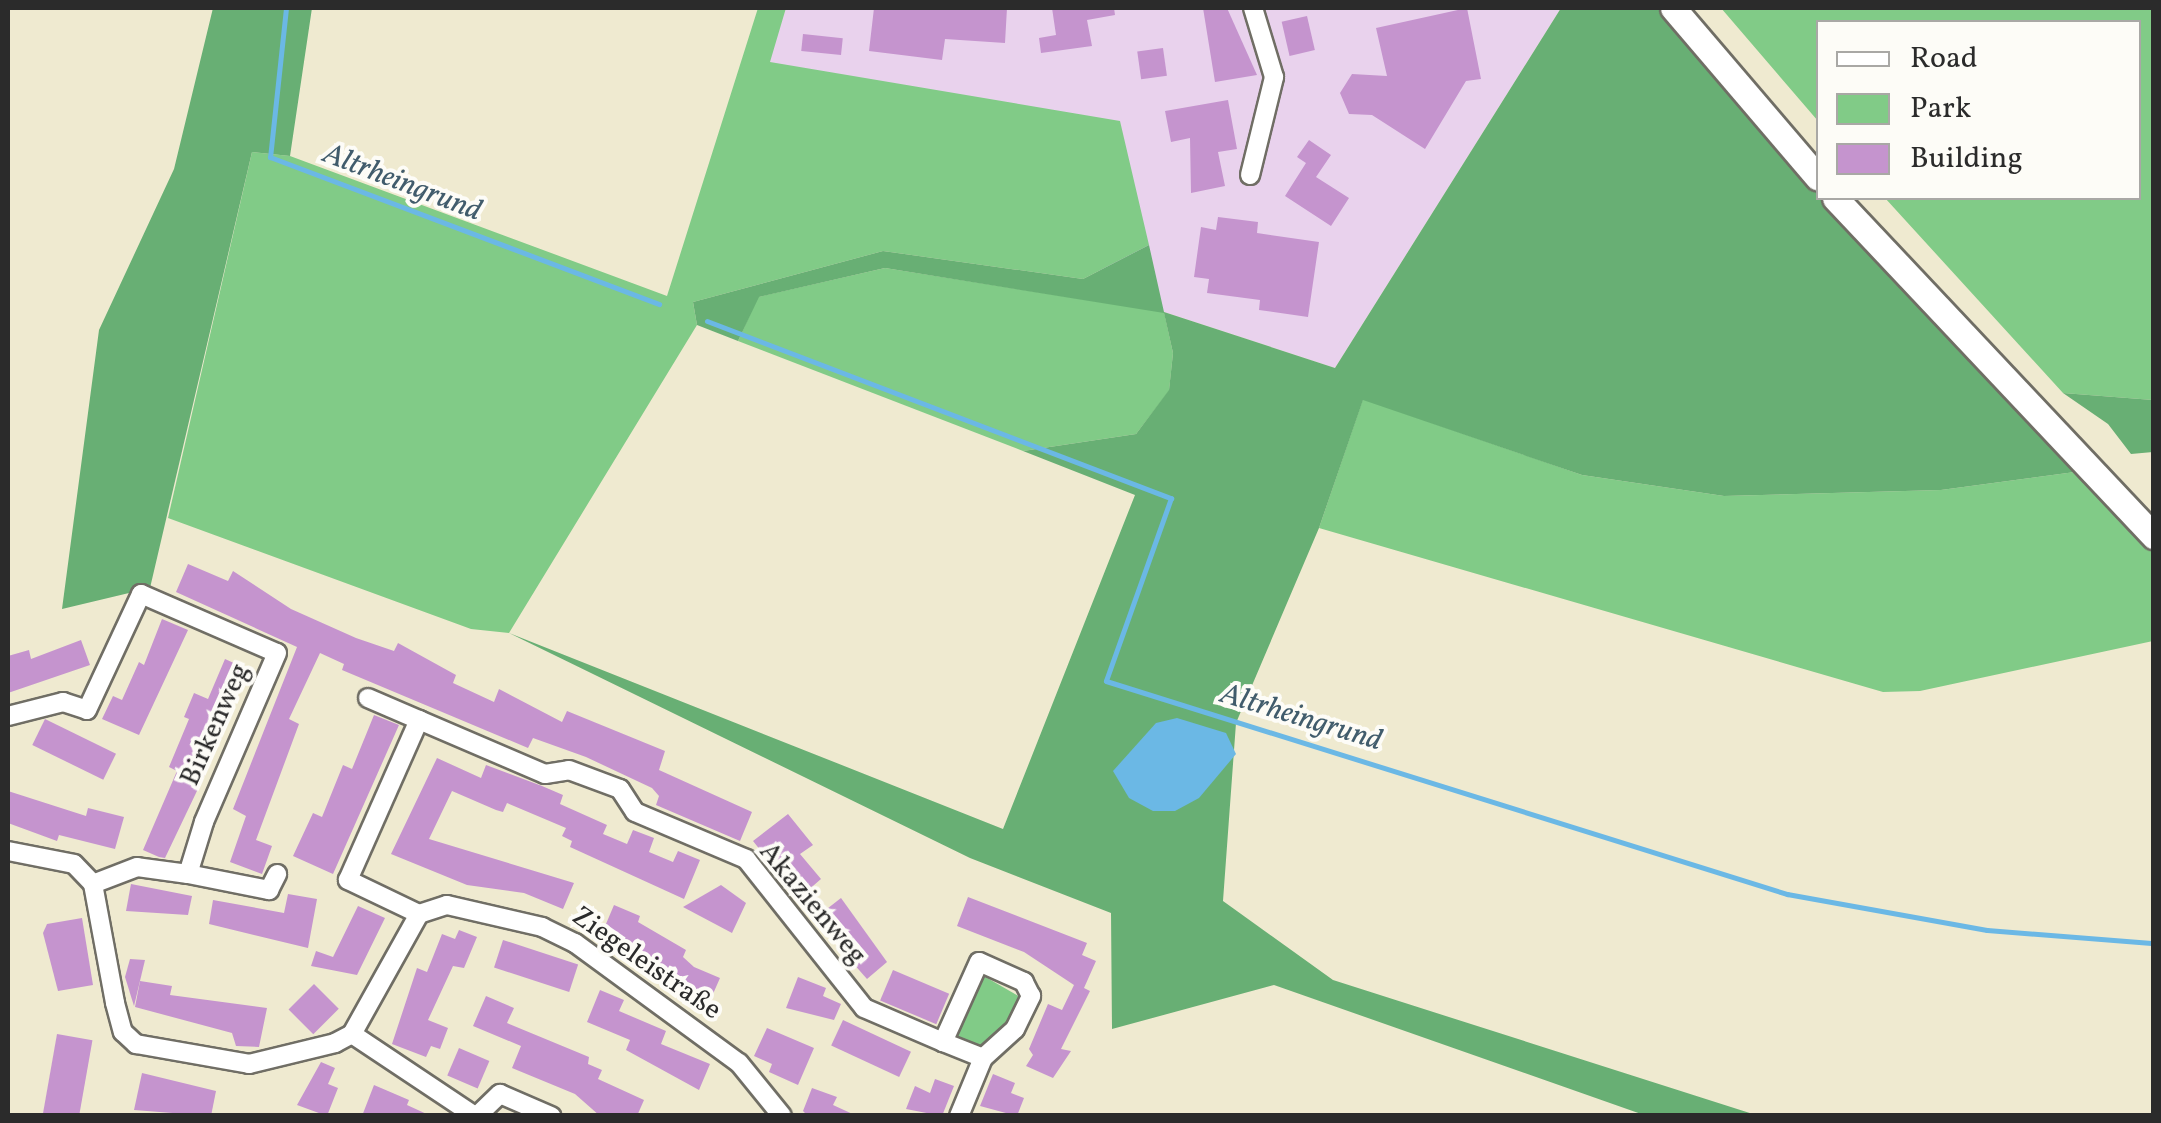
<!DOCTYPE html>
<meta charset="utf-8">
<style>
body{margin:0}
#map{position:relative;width:2161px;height:1123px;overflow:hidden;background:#efead0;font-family:Vollkorn,serif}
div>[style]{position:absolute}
.built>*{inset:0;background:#e9d2ed}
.green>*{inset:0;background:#81cb87}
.forest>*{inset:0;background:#68af74}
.water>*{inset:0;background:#6bb8e5}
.stream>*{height:5px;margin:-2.5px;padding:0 2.5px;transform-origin:2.5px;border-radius:2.5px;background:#6bb8e5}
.building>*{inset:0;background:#c594ce;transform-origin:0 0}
.roads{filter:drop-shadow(2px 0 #706e65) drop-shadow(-2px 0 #706e65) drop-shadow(0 2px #706e65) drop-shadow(0 -2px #706e65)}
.street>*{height:18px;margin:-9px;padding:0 9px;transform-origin:9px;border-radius:9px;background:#fff}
.secondary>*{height:25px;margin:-12.5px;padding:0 12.5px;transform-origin:12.5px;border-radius:12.5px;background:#fff}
span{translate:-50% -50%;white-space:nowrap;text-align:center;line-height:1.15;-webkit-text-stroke:8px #fdfcf7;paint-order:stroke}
.street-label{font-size:28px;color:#2b2b2b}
.water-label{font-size:30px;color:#415c6c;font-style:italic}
.frame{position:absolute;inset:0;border:10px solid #2b2b2b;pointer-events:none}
.legend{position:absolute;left:1816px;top:20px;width:325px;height:180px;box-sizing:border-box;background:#fdfcf7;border:2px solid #a9a8a5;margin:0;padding:12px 18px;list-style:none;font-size:30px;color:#2b2b2b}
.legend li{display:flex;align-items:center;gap:20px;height:50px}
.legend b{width:50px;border:2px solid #a9a8a5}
</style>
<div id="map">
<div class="built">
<div style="clip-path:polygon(786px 8px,1561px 8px,1335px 368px,1164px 312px,769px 61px)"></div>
</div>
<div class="green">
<div style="clip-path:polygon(758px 8px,786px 8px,770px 62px,1120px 121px,1149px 245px,1083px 279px,883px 251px,693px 302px,697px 325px,509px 633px,471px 629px,168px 518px,252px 152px,290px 156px,667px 296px)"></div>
<div style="clip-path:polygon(1721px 8px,2153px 8px,2153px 400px,2063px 393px,1885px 198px,2138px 198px,2138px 22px,1818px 22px,1818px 121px)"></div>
<div style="clip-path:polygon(885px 268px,1164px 312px,1173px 353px,1169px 391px,1136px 434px,1023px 451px,738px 341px,758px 297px)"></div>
<div style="clip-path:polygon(1363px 399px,1582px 475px,1724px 496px,1941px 490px,2075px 472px,2153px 550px,2153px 641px,1920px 691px,1883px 692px,1319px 528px)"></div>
<div style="clip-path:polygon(982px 975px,1020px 997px,1004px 1036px,981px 1056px,948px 1040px)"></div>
</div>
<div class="forest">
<div style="clip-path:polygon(213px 8px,312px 8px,290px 156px,252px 152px,150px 588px,62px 609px,99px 330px,174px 169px)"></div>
<div style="clip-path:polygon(1561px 8px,1660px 8px,1818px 185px,1818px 198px,1830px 198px,2075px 472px,1941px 490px,1724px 496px,1582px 475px,1363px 400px,1319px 528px,1236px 723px,1223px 901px,1333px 980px,1756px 1115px,1644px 1115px,1274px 985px,1112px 1029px,1111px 913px,970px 858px,509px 633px,1003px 829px,1135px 495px,1023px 451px,1136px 434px,1169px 390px,1173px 353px,1164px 313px,885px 268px,759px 297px,738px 341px,697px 325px,693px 302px,883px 251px,1083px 279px,1149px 245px,1164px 312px,1335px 368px)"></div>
<div style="clip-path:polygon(2063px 393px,2153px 400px,2153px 452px,2131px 454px,2108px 424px)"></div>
</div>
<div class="water">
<div style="clip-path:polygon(1177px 718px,1226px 733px,1236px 754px,1199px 798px,1175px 811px,1153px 811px,1129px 798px,1113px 771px,1156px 723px)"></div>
</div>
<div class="stream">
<div style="left:286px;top:8px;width:150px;rotate:96.1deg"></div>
<div style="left:270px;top:157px;width:416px;rotate:20.7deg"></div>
<div style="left:707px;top:321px;width:497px;rotate:20.9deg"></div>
<div style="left:1171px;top:498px;width:194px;rotate:109.6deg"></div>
<div style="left:1106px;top:681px;width:714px;rotate:17.37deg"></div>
<div style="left:1787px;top:894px;width:203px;rotate:10.2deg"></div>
<div style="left:1987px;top:930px;width:168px;rotate:4.5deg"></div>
</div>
<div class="building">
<div style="clip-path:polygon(874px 8px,1007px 8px,1005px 43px,945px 39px,942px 60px,869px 51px)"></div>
<div style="clip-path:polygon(1052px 8px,1114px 8px,1115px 15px,1087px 20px,1092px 46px,1041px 53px,1039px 38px,1056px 35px)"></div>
<div style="clip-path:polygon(1203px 8px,1227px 8px,1257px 75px,1215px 82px)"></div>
<div style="clip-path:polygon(1467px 8px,1481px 79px,1466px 81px,1425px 149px,1372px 115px,1349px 114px,1340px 93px,1352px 74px,1387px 76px,1376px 28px)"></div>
<div style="left:1307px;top:16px;width:35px;height:26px;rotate:77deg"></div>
<div style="left:803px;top:34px;width:40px;height:17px;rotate:6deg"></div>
<div style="left:1163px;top:48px;width:28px;height:26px;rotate:82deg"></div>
<div style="clip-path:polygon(1228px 100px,1237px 149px,1218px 152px,1225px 186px,1191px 193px,1190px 138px,1171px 142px,1165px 111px)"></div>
<div style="clip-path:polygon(1309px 140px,1331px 155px,1316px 177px,1349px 198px,1331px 226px,1285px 196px,1306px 163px,1297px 157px)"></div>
<div style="clip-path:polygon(1218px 217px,1258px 222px,1257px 233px,1319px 242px,1308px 317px,1259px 310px,1260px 300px,1207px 293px,1209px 279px,1194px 277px,1201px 227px,1216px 230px)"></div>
<div style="clip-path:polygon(188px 564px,228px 581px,233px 571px,291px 609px,356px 638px,394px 651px,398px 643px,456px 675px,453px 683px,494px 702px,499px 689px,562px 722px,567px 711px,665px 751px,659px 770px,752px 812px,740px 841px,656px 805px,659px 796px,652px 788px,586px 757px,533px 738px,528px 748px,342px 670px,344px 664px,320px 653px,289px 719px,299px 724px,256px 840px,272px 846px,262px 874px,230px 862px,246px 816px,233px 809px,297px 647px,176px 592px)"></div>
<div style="clip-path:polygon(162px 619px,188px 630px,139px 735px,102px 719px,113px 696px,122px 700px,139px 662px,144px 665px)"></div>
<div style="clip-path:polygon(81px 640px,90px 665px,8px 693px,8px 656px,29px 650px,31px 659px)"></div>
<div style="clip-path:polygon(225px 659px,247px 669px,206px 772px,165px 858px,159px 857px,143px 850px,177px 771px,169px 767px,189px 719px,184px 717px,194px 693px,208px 699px)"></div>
<div style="clip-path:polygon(374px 715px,399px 725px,333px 874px,293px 856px,313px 813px,322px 817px,343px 765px,352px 769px)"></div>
<div style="left:45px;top:719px;width:79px;height:29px;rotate:26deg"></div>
<div style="clip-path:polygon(437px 758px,481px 778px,486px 765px,542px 786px,563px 795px,560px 804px,607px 825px,603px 834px,627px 844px,633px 830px,654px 838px,649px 852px,673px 862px,678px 851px,700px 860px,684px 899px,570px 847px,572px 841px,562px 836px,566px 828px,507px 803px,503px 812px,496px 810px,452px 791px,429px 839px,574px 883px,563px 909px,524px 893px,467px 885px,391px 854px)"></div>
<div style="clip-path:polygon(8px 791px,86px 816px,88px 808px,124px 817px,115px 849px,59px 835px,57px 841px,8px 823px)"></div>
<div style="clip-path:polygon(788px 814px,813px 845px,800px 854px,821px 879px,799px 898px,753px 841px)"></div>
<div style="clip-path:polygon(131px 884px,192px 896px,188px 915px,126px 911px)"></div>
<div style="clip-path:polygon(721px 885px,746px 903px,732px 933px,683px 907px)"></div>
<div style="clip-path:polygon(288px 894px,317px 899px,308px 948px,209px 924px,213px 900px,284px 913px)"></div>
<div style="clip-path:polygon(968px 897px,1087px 943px,1082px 955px,1096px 961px,1084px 988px,1090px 991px,1061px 1049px,1071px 1051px,1053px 1078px,1026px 1066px,1033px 1055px,1029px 1049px,1048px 1004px,1062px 1010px,1074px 985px,1024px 952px,957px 926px)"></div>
<div style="clip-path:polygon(841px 898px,887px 962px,867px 979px,814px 919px)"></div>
<div style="clip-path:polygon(614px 905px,640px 916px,638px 922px,686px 950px,683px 957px,694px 967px,720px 978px,709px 1003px,672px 982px,675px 975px,650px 964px,652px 959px,627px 948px,629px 942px,603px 931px)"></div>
<div style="clip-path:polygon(358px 906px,385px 918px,357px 975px,311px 966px,316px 951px,333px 957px)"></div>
<div style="clip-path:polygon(82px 918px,93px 985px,58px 991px,43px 933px,47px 924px)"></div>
<div style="clip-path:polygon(459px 930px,477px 937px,464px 968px,453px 966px,428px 1020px,448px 1028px,440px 1049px,431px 1046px,426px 1057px,392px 1044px,417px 968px,427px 972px,442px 934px,455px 939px)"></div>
<div style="left:503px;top:940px;width:79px;height:29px;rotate:18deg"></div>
<div style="clip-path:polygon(130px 959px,145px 960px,134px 1006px,125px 977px)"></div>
<div style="left:893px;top:970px;width:61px;height:33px;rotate:23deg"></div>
<div style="clip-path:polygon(798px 977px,826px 988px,823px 996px,841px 1004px,834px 1020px,786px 1008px)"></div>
<div style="clip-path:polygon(140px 981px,172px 986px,170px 995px,267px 1008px,259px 1047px,236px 1046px,232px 1033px,135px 1007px)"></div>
<div style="left:314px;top:984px;width:35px;height:36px;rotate:45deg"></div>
<div style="clip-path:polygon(600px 990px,624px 1000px,619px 1011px,666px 1031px,661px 1044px,710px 1064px,699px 1090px,626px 1050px,630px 1040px,587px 1022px)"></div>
<div style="clip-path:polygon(486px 996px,514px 1008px,507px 1023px,589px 1057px,588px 1064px,602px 1070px,598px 1079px,644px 1100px,637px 1116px,600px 1116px,575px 1094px,512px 1068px,521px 1046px,473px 1026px)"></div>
<div style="left:843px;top:1020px;width:75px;height:28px;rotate:25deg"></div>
<div style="clip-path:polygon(767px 1028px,814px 1048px,798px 1085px,769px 1072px,772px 1064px,754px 1056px)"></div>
<div style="left:57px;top:1034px;width:36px;height:83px;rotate:10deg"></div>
<div style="left:459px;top:1048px;width:33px;height:30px;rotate:23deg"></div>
<div style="clip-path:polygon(321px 1062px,335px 1068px,328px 1084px,338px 1088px,327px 1116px,297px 1105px)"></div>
<div style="clip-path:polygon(142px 1073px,216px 1091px,211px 1116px,134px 1110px)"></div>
<div style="clip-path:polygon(993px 1074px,1015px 1083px,1011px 1093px,1024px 1098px,1017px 1116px,980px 1106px)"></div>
<div style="clip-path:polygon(935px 1079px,954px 1086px,942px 1116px,906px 1109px,915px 1086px,930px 1093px)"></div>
<div style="clip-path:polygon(374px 1085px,409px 1100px,407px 1105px,431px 1116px,362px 1116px)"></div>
<div style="clip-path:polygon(812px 1088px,837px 1097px,833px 1105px,857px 1116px,808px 1116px,803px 1111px)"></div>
</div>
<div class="roads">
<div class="street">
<div style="left:1250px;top:175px;width:101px;rotate:-76.2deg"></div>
<div style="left:1274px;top:77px;width:72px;rotate:-106.9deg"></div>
<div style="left:368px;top:698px;width:56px;rotate:23.3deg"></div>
<div style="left:8px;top:716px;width:57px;rotate:-14.3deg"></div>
<div style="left:63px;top:702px;width:25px;rotate:18deg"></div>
<div style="left:87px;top:710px;width:128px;rotate:-65deg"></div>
<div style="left:141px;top:594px;width:148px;rotate:23.5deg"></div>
<div style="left:277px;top:653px;width:184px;rotate:113.4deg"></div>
<div style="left:204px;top:822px;width:54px;rotate:107.1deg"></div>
<div style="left:188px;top:874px;width:51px;rotate:-172.2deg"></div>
<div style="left:137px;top:867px;width:47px;rotate:158.9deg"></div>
<div style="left:8px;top:851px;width:67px;rotate:11.1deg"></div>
<div style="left:74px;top:864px;width:28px;rotate:46deg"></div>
<div style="left:93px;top:884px;width:121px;rotate:79.5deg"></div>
<div style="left:115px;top:1003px;width:30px;rotate:75deg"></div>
<div style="left:123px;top:1032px;width:18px;rotate:43deg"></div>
<div style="left:136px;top:1044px;width:115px;rotate:10deg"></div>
<div style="left:249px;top:1064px;width:89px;rotate:-13.7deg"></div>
<div style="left:335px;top:1043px;width:19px;rotate:-28deg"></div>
<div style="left:352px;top:1034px;width:137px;rotate:-60.8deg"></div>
<div style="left:419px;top:914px;width:29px;rotate:-18deg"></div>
<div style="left:447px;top:905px;width:98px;rotate:13deg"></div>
<div style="left:542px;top:927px;width:37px;rotate:26deg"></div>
<div style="left:575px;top:943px;width:203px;rotate:36.2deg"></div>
<div style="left:739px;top:1063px;width:68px;rotate:50.9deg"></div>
<div style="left:188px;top:874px;width:83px;rotate:11.2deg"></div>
<div style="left:269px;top:890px;width:18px;rotate:-63deg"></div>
<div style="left:419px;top:914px;width:79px;rotate:-154.4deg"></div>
<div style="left:348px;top:880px;width:175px;rotate:-66.1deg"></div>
<div style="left:419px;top:720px;width:137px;rotate:23.2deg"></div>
<div style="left:545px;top:774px;width:24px;rotate:-9deg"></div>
<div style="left:569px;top:770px;width:54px;rotate:20.4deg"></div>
<div style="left:620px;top:789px;width:27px;rotate:57deg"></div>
<div style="left:635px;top:812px;width:121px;rotate:22.9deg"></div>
<div style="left:746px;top:859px;width:190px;rotate:51.6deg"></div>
<div style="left:864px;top:1008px;width:86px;rotate:23.3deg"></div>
<div style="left:352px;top:1034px;width:148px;rotate:33.7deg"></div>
<div style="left:477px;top:1116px;width:32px;rotate:-44deg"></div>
<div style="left:500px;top:1094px;width:56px;rotate:23.3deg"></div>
<div style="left:959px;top:1116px;width:63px;rotate:-67.5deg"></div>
<div style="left:983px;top:1058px;width:43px;rotate:-42.2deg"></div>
<div style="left:1015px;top:1029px;width:37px;rotate:-64deg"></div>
<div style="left:1031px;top:996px;width:16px;rotate:-117deg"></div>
<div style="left:1024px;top:982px;width:49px;rotate:-156deg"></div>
<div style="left:979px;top:962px;width:88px;rotate:114.2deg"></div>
<div style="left:943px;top:1042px;width:43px;rotate:21.8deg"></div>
</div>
<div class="secondary">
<div style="left:1673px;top:8px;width:223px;rotate:49.5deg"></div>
<div style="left:1835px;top:198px;width:465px;rotate:46.7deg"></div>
</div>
</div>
<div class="street-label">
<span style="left:216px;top:725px;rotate:-66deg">Birkenweg</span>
<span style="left:812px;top:904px;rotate:50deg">Akazienweg</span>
<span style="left:646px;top:964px;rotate:35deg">Ziegeleistraße</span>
</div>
<div class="water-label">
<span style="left:402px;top:183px;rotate:21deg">Altrheingrund</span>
<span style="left:1301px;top:718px;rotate:17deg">Altrheingrund</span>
</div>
<div class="frame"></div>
<ul class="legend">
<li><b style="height:12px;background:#fff"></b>Road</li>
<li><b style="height:28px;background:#81cb87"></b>Park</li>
<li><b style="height:28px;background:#c594ce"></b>Building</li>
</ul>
</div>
